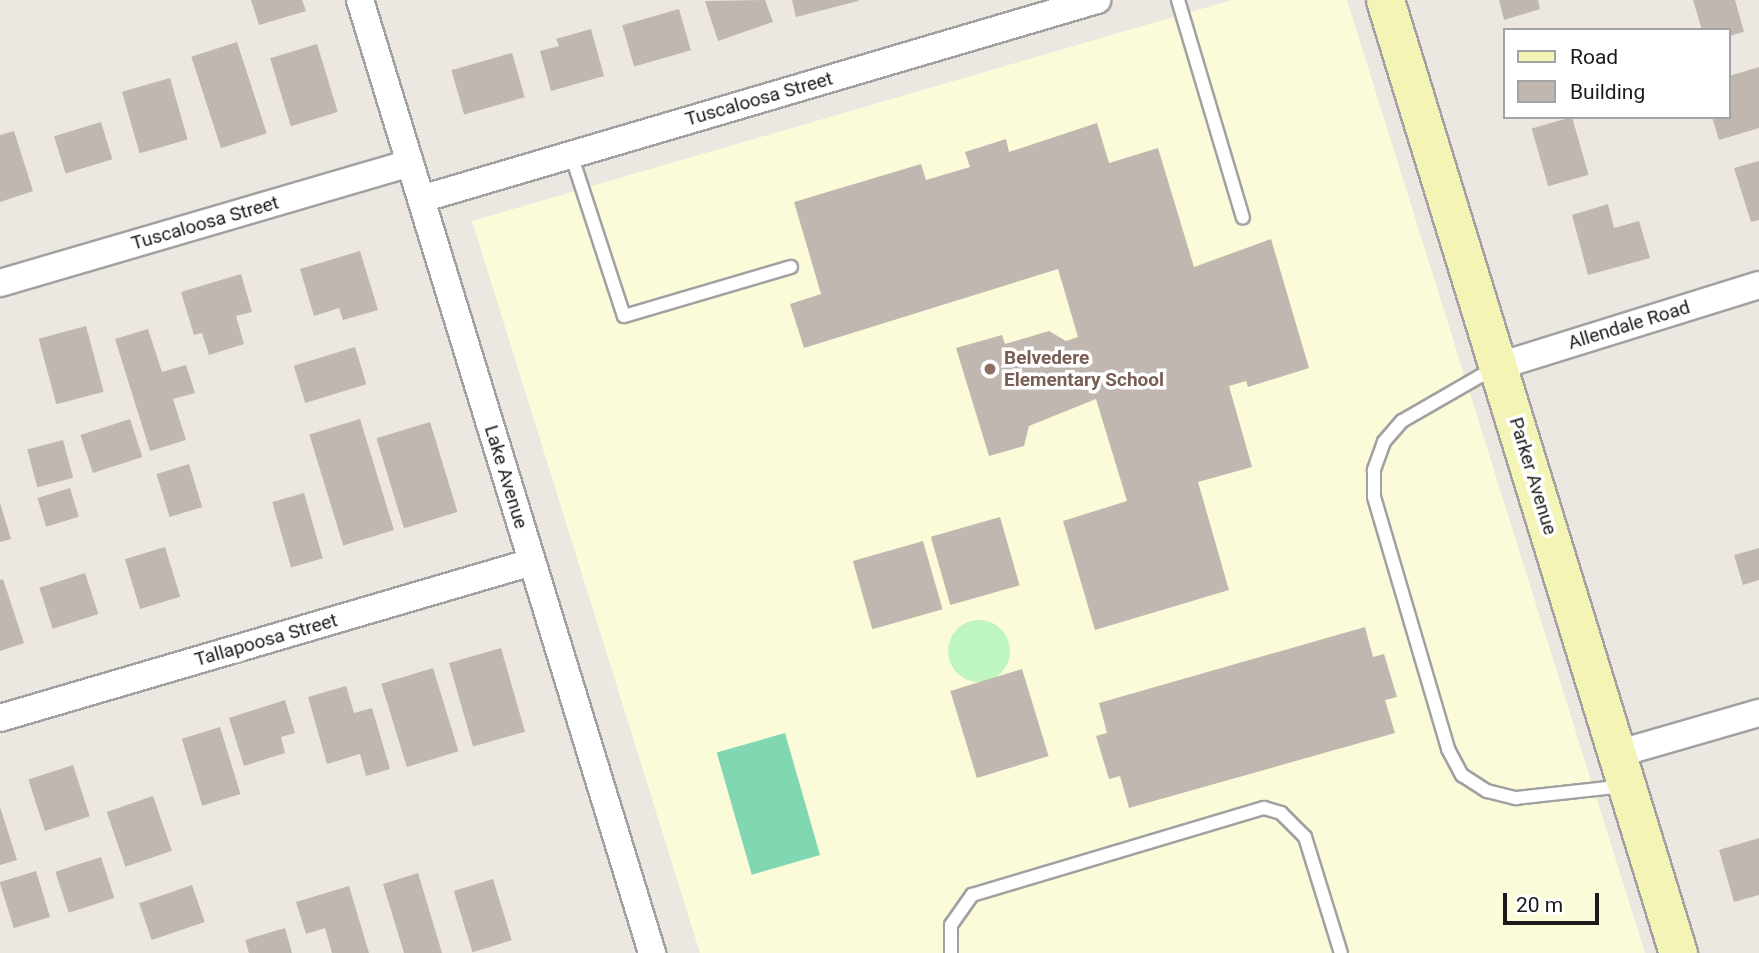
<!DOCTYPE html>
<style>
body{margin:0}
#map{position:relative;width:1759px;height:953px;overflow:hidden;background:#ece7e0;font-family:Roboto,sans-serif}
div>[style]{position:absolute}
.education>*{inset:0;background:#fcfbd9}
.park>*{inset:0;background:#bef5c0}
.round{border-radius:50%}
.pitch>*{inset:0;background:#82d7b3;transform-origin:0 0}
.building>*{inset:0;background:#c0b7b0;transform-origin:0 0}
.roads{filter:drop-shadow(2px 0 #a1a1a1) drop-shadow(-2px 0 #a1a1a1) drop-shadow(0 2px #a1a1a1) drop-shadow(0 -2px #a1a1a1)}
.lane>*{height:12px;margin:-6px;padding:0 6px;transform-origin:6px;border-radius:6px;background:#fff}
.street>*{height:26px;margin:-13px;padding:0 13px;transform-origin:13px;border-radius:13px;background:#fff}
.secondary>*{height:37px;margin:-18.5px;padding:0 18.5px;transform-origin:18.5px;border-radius:18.5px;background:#f4f4b6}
.dots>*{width:19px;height:19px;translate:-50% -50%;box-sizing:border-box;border:4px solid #fff;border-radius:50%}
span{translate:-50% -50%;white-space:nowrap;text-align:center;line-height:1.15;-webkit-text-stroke:7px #fff;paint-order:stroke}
.street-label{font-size:19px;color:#1a1a1a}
.education-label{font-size:19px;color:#785e54;font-weight:700}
.left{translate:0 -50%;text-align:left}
.legend{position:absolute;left:1503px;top:28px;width:228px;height:91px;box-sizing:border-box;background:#fff;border:2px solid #a3a3a3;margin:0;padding:9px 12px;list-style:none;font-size:21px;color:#1a1a1a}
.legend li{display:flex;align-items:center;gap:14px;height:35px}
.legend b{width:35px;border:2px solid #a3a3a3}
.scale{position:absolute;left:1503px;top:893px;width:96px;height:32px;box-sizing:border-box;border:4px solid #1a1a1a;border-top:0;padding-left:9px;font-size:21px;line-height:24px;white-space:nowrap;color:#1a1a1a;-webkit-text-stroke:5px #fff;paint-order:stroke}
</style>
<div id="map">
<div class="education">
<div style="clip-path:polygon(1232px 0,1347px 0,1645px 953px,700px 953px,472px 221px)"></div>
</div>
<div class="park">
<div class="round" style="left:948px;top:620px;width:62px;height:62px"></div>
</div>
<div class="pitch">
<div style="left:785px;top:733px;width:127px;height:71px;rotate:74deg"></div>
</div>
<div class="building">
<div style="clip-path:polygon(251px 0,302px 0,306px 11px,259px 25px)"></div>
<div style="clip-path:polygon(765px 0,773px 22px,718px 41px,705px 1px)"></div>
<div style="clip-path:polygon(792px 0,858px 0,858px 1px,796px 17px)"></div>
<div style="clip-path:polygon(1499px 0,1538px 0,1540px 9px,1504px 20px)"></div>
<div style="clip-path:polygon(1693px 0,1735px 0,1744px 32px,1729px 36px,1729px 30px,1702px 30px)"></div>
<div style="left:679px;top:9px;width:43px;height:59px;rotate:74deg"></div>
<div style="clip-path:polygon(591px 29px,604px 76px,551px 91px,540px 51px,559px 46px,556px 39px)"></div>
<div style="left:237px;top:42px;width:96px;height:48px;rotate:72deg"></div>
<div style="left:317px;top:44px;width:71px;height:49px;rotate:73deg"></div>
<div style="left:512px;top:53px;width:46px;height:63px;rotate:74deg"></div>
<div style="clip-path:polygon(1759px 67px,1759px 128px,1719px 140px,1712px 117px,1729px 117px,1729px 76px)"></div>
<div style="left:170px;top:78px;width:64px;height:50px;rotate:74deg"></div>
<div style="left:1572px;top:117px;width:60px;height:42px;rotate:74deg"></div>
<div style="left:101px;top:122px;width:39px;height:49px;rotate:73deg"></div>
<div style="clip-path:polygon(1097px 123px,1109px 163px,1158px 148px,1194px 267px,1271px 239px,1309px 368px,1248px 387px,1246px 381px,1229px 386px,1252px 467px,1198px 482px,1229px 590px,1095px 630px,1063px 521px,1127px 501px,1096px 399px,1029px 426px,1024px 446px,989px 456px,956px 348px,1002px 335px,1005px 344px,1049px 331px,1066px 341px,1078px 337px,1058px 269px,804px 348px,790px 304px,821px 294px,794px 202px,921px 164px,926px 180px,970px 167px,965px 152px,1006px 139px,1009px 152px)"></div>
<div style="clip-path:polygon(14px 131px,33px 191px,0 202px,0 135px)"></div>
<div style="clip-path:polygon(1759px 161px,1759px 220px,1751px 222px,1734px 168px)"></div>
<div style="clip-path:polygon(1608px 204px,1614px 228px,1639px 221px,1650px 258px,1588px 275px,1572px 215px)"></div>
<div style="clip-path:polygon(360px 251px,378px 310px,343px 320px,339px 308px,314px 316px,300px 269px)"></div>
<div style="clip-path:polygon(241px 274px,252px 312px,236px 316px,244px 344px,209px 355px,202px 333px,194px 335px,181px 292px)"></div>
<div style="left:86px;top:326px;width:68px;height:49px;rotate:75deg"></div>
<div style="clip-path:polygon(148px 329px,162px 372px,186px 365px,195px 393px,173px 399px,186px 440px,150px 451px,115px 339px)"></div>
<div style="left:355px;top:347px;width:39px;height:64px;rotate:73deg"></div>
<div style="left:130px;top:419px;width:40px;height:52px;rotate:72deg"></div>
<div style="left:360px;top:419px;width:116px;height:53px;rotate:73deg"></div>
<div style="left:430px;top:422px;width:94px;height:56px;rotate:73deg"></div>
<div style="left:63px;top:440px;width:39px;height:37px;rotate:75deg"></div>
<div style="left:189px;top:464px;width:45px;height:34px;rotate:73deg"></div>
<div style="left:70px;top:488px;width:30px;height:34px;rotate:73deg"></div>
<div style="left:304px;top:493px;width:68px;height:33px;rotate:74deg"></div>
<div style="clip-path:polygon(0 503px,11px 539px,0 542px)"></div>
<div style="left:1000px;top:517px;width:71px;height:72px;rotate:74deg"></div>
<div style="left:923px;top:541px;width:71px;height:73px;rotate:74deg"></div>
<div style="left:165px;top:547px;width:52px;height:42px;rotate:73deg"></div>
<div style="clip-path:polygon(1759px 548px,1759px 580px,1743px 585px,1734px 555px)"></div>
<div style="left:85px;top:573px;width:43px;height:48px;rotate:72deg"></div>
<div style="clip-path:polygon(3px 579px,24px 643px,0 651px,0 580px)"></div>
<div style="clip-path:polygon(1365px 627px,1373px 657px,1384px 654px,1397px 697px,1385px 700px,1395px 733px,1129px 808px,1120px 776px,1109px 779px,1096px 736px,1107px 733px,1099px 703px)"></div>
<div style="left:501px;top:648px;width:87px;height:54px;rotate:74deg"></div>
<div style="left:433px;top:668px;width:87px;height:54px;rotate:73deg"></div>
<div style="left:1022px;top:669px;width:91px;height:75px;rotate:73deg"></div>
<div style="clip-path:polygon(346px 686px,354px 713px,372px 708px,390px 769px,366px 776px,360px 754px,327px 764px,308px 697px)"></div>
<div style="clip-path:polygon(285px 700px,295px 733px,281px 737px,285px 753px,244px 766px,229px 718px)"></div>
<div style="left:220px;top:727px;width:70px;height:40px;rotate:73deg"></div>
<div style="left:73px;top:765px;width:54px;height:47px;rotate:72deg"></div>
<div style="left:153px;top:796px;width:58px;height:49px;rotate:71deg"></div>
<div style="clip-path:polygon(0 807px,17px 860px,0 865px)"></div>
<div style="clip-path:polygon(1759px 838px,1759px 895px,1734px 902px,1719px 850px)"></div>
<div style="left:101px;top:857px;width:43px;height:48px;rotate:72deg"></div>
<div style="left:36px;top:871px;width:48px;height:38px;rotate:73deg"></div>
<div style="clip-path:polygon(418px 873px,442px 953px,404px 953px,383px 884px)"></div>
<div style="left:493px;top:879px;width:64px;height:41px;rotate:73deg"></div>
<div style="left:192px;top:885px;width:39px;height:56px;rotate:71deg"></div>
<div style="clip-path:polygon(349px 886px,369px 953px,332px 953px,325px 928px,306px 934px,296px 902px)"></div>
<div style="clip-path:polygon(285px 928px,292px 953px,249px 953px,245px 940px)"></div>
</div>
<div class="roads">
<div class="lane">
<div style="left:1178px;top:0;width:227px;rotate:73.4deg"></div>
<div style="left:571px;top:154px;width:170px;rotate:71.9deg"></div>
<div style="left:624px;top:316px;width:174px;rotate:-16.4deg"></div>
<div style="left:1496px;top:367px;width:108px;rotate:150.1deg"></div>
<div style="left:1402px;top:421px;width:28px;rotate:131deg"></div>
<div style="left:1384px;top:442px;width:30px;rotate:110deg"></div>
<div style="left:1374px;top:470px;width:27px;rotate:90deg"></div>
<div style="left:1374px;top:497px;width:263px;rotate:73.6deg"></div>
<div style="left:1448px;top:749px;width:30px;rotate:62deg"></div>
<div style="left:1462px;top:775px;width:30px;rotate:33deg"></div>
<div style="left:1487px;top:791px;width:30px;rotate:14deg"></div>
<div style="left:1516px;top:798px;width:109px;rotate:-6.3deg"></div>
<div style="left:951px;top:953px;width:28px;rotate:-90deg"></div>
<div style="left:951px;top:925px;width:37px;rotate:-55deg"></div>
<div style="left:972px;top:895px;width:305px;rotate:-16.6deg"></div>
<div style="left:1264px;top:808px;width:18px;rotate:16deg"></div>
<div style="left:1281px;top:813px;width:34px;rotate:45deg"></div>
<div style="left:1305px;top:837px;width:121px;rotate:72.8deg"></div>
</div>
<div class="street">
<div style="left:360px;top:0;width:997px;rotate:72.96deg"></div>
<div style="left:421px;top:199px;width:705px;rotate:-16.4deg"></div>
<div style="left:0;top:283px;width:427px;rotate:-16.3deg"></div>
<div style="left:1499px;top:366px;width:272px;rotate:-17.3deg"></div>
<div style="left:0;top:718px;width:554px;rotate:-16.34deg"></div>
<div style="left:1617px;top:754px;width:148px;rotate:-16.1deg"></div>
</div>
<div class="secondary">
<div style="left:1385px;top:0;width:997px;rotate:72.91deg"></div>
</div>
</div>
<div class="dots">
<div style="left:990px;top:369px;background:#8d6e63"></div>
</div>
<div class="street-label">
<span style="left:759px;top:99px;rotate:-16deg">Tuscaloosa Street</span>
<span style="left:205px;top:223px;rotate:-16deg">Tuscaloosa Street</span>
<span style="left:1629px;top:325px;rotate:-17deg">Allendale Road</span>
<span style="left:1533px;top:476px;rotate:73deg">Parker Avenue</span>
<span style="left:506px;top:477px;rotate:73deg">Lake Avenue</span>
<span style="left:266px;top:640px;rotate:-16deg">Tallapoosa Street</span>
</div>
<div class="education-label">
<span class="left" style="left:1004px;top:369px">Belvedere<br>Elementary School</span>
</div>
<ul class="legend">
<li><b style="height:9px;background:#f4f4b6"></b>Road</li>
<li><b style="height:19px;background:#c0b7b0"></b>Building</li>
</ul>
<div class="scale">20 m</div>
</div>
